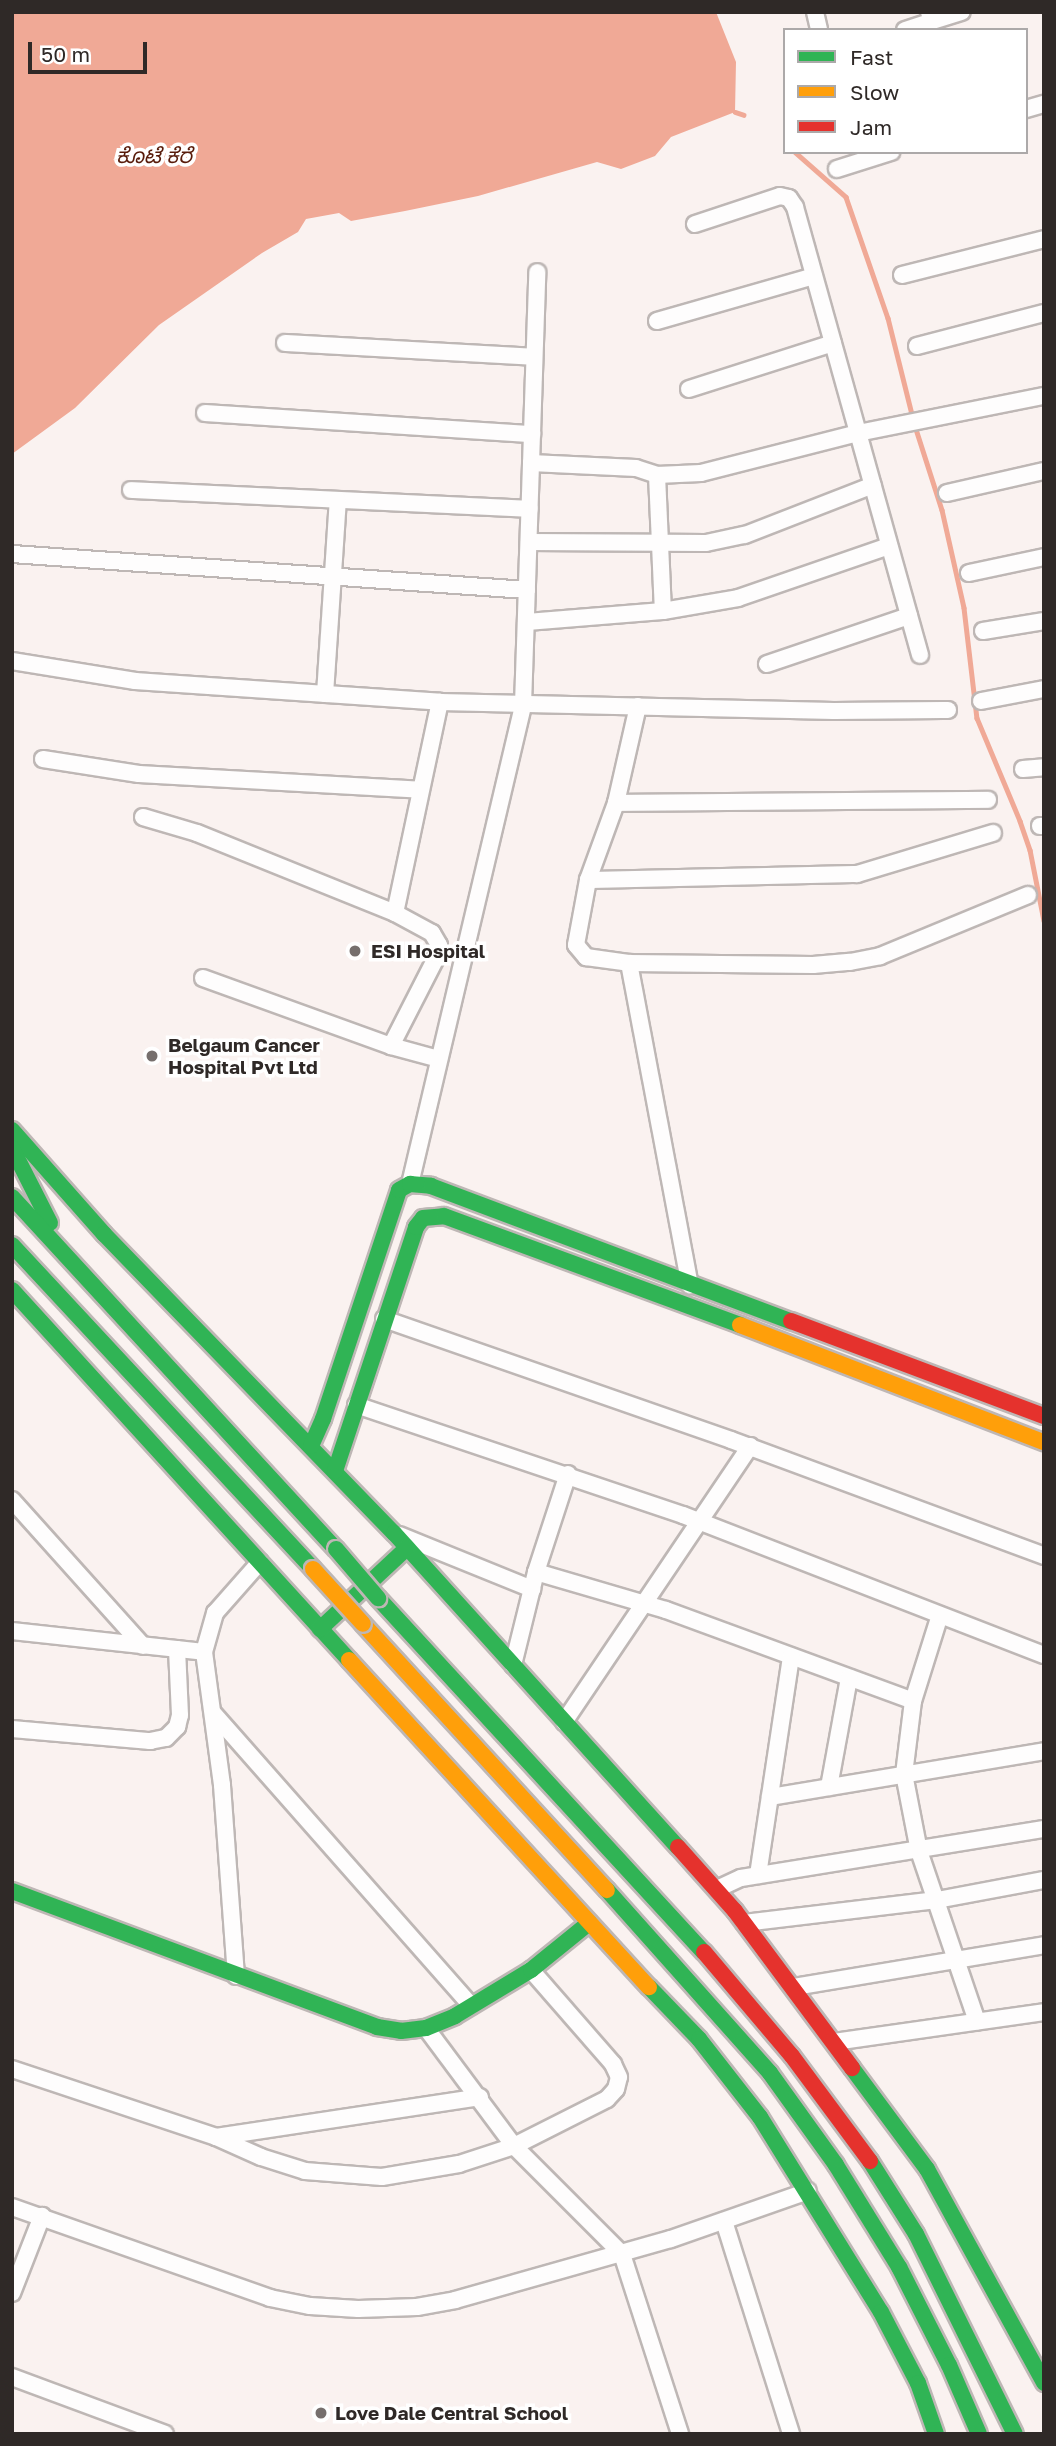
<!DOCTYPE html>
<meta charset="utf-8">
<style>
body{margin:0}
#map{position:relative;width:1056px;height:2446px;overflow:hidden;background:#faf2f0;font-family:"Golos Text","Noto Sans Kannada",sans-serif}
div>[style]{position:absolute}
.water>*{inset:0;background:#f0a996}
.stream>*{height:4.5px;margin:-2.25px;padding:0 2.25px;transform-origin:2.25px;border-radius:2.25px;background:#f0a996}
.roads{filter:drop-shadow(2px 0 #beb7b5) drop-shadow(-2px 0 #beb7b5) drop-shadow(0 2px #beb7b5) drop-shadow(0 -2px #beb7b5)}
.street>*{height:16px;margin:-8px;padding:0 8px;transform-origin:8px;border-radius:8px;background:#fefdfd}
.fast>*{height:16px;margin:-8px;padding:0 8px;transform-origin:8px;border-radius:8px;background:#30b455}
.slow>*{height:16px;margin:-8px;padding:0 8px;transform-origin:8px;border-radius:8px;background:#ff9f0a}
.jam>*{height:16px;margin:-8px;padding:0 8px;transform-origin:8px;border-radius:8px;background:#e5322d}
.bridges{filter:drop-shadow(2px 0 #beb7b5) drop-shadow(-2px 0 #beb7b5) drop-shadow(0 2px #beb7b5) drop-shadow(0 -2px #beb7b5)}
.fast-bridge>*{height:16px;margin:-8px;padding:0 8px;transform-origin:8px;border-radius:8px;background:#30b455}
.slow-bridge>*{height:16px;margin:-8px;padding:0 8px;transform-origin:8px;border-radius:8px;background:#ff9f0a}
.dots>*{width:19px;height:19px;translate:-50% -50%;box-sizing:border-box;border:4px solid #fff;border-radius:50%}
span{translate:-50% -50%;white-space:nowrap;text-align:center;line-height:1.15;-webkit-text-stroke:7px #fff;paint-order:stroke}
.poi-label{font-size:19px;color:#2f2927;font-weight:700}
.left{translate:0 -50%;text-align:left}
.water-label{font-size:21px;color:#581b0a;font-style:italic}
.frame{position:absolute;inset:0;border:14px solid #2f2927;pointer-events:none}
.legend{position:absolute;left:783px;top:28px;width:245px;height:126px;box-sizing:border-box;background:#fff;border:2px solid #aca9a9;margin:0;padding:9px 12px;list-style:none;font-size:21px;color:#2f2927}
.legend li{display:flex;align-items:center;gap:14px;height:35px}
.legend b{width:35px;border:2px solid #aca9a9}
.scale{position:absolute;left:28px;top:42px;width:119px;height:32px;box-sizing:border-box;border:4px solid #2f2927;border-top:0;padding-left:9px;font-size:21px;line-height:24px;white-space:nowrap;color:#2f2927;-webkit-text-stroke:5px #fff;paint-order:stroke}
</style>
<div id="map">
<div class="water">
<div style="clip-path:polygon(12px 12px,716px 12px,736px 62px,735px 112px,671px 137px,655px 156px,621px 169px,597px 162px,478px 196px,405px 211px,351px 221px,339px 213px,306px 219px,298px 232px,262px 253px,159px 325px,75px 408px,12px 454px)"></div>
</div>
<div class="stream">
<div style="left:735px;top:112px;width:9px;rotate:18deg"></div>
<div style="left:795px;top:152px;width:68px;rotate:41.4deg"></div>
<div style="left:846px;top:197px;width:128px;rotate:70.9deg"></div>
<div style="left:888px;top:318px;width:99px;rotate:76deg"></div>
<div style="left:915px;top:426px;width:88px;rotate:72.2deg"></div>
<div style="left:942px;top:510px;width:100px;rotate:77.3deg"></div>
<div style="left:964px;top:608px;width:111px;rotate:83.3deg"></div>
<div style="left:977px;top:718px;width:112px;rotate:67.3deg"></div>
<div style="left:1020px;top:821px;width:31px;rotate:71deg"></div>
<div style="left:1030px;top:850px;width:72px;rotate:78.8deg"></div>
</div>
<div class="roads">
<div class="street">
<div style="left:815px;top:12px;width:18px;rotate:77deg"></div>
<div style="left:929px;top:12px;width:9px;rotate:72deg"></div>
<div style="left:932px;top:21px;width:31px;rotate:-17deg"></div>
<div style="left:905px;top:30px;width:28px;rotate:-18deg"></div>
<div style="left:1026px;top:109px;width:19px;rotate:-16deg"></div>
<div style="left:837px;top:169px;width:57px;rotate:-17.5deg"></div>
<div style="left:695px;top:224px;width:89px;rotate:-18.2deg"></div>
<div style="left:780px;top:196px;width:9px;rotate:13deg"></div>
<div style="left:789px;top:198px;width:11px;rotate:56deg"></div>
<div style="left:795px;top:207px;width:465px;rotate:74.4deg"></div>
<div style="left:902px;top:275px;width:146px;rotate:-14.2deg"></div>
<div style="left:657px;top:321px;width:163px;rotate:-16deg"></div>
<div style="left:285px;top:343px;width:249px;rotate:3.2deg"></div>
<div style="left:917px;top:346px;width:131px;rotate:-14.6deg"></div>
<div style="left:689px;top:389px;width:151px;rotate:-17.7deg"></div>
<div style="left:205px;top:413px;width:328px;rotate:3.7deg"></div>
<div style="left:531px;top:463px;width:105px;rotate:2.7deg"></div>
<div style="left:636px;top:468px;width:22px;rotate:18deg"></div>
<div style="left:657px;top:475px;width:44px;rotate:-2.6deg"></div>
<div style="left:701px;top:473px;width:162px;rotate:-14.3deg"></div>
<div style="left:858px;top:433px;width:190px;rotate:-11.3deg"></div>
<div style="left:657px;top:475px;width:136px;rotate:87.5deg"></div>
<div style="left:131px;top:490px;width:399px;rotate:2.7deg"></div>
<div style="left:947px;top:493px;width:99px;rotate:-12.8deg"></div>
<div style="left:529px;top:542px;width:177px;rotate:0.3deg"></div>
<div style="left:706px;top:543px;width:40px;rotate:-12deg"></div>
<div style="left:745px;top:535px;width:137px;rotate:-21.3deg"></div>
<div style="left:12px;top:554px;width:516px;rotate:4deg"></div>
<div style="left:969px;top:573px;width:77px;rotate:-12deg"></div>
<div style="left:527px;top:622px;width:136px;rotate:-4.6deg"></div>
<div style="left:663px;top:611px;width:76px;rotate:-9.8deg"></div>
<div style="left:738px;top:598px;width:160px;rotate:-19deg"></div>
<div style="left:983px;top:631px;width:62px;rotate:-9.3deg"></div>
<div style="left:12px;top:661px;width:125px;rotate:9.2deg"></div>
<div style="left:135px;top:681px;width:306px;rotate:3.9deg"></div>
<div style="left:440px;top:702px;width:394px;rotate:1.3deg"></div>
<div style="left:834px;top:711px;width:114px;rotate:-0.5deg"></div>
<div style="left:767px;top:664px;width:150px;rotate:-18.7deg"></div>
<div style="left:325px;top:694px;width:194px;rotate:-86.2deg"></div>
<div style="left:981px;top:701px;width:64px;rotate:-10.8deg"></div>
<div style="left:638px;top:706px;width:99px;rotate:102.8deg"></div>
<div style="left:616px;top:803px;width:82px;rotate:110deg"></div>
<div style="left:588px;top:880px;width:66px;rotate:100.5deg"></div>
<div style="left:576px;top:945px;width:16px;rotate:50deg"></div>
<div style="left:586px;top:957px;width:43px;rotate:7.9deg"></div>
<div style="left:629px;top:963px;width:184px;rotate:0.6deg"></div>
<div style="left:813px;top:965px;width:37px;rotate:-5deg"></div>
<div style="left:850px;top:962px;width:31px;rotate:-11deg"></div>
<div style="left:880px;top:956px;width:160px;rotate:-22.4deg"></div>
<div style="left:43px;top:759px;width:97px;rotate:8.9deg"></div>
<div style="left:139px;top:774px;width:282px;rotate:3.2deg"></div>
<div style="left:1023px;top:769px;width:21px;rotate:-5deg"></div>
<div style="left:616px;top:803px;width:372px;rotate:-0.5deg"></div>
<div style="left:143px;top:817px;width:56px;rotate:16.5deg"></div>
<div style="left:197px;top:833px;width:214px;rotate:22deg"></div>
<div style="left:395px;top:913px;width:42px;rotate:28.4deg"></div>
<div style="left:432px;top:933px;width:14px;rotate:60deg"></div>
<div style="left:439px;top:945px;width:13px;rotate:103deg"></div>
<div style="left:436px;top:958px;width:99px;rotate:117.1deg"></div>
<div style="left:1040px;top:826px;width:4px"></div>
<div style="left:588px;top:880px;width:269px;rotate:-1.3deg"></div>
<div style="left:857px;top:874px;width:142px;rotate:-16.8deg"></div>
<div style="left:395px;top:913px;width:216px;rotate:-78deg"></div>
<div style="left:629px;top:963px;width:328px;rotate:79.3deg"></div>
<div style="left:203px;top:978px;width:200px;rotate:19.9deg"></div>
<div style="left:391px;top:1046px;width:50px;rotate:15.2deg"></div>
<div style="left:410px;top:1184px;width:492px;rotate:-76.7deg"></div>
<div style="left:523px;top:705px;width:433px;rotate:-88.1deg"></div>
<div style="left:384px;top:1319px;width:367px;rotate:19.2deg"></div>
<div style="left:731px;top:1440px;width:334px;rotate:20.3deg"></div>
<div style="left:356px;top:1405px;width:345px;rotate:18.6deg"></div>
<div style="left:683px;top:1515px;width:387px;rotate:21.2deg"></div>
<div style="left:12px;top:1500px;width:196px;rotate:48.1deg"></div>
<div style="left:399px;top:1535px;width:144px;rotate:22.1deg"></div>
<div style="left:536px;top:1572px;width:135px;rotate:16.3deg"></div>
<div style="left:666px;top:1610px;width:263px;rotate:20.2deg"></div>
<div style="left:913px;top:1701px;width:74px;rotate:97deg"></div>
<div style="left:904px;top:1774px;width:78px;rotate:79deg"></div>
<div style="left:919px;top:1851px;width:180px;rotate:71.2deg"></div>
<div style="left:12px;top:1631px;width:193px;rotate:6.2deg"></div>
<div style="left:513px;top:1665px;width:96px;rotate:-76.1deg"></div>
<div style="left:536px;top:1572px;width:103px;rotate:-71.9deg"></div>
<div style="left:913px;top:1701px;width:90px;rotate:-72.6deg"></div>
<div style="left:214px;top:1714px;width:389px;rotate:48.6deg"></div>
<div style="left:564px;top:1722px;width:333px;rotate:-56deg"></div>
<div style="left:12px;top:1729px;width:139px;rotate:5deg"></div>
<div style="left:150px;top:1741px;width:16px;rotate:-11deg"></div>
<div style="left:166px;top:1738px;width:16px;rotate:-45deg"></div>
<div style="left:177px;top:1727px;width:12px;rotate:-76deg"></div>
<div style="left:180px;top:1715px;width:66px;rotate:-92.6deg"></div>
<div style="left:829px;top:1787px;width:111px;rotate:-79.6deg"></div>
<div style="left:770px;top:1797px;width:278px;rotate:-9.5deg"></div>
<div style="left:758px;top:1875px;width:221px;rotate:-81.4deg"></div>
<div style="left:717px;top:1889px;width:26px;rotate:-25deg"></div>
<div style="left:741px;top:1878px;width:307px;rotate:-9.2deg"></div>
<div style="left:744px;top:1923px;width:194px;rotate:-6.8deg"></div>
<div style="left:937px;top:1900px;width:109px;rotate:-10.6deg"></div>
<div style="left:236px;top:1976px;width:192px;rotate:-94.2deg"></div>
<div style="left:222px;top:1785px;width:134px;rotate:-97.7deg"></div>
<div style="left:204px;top:1652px;width:41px;rotate:-74.2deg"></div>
<div style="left:215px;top:1613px;width:68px;rotate:-48.6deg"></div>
<div style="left:794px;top:1987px;width:254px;rotate:-9.5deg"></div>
<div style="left:426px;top:2028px;width:147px;rotate:53.3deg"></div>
<div style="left:514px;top:2146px;width:153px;rotate:45deg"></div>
<div style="left:622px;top:2254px;width:189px;rotate:72.1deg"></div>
<div style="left:834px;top:2042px;width:212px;rotate:-8.1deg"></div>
<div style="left:12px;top:2069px;width:215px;rotate:18.4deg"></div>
<div style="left:216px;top:2137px;width:49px;rotate:24deg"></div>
<div style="left:261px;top:2157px;width:46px;rotate:17.7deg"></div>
<div style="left:305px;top:2171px;width:77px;rotate:4.5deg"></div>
<div style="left:382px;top:2177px;width:78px;rotate:-9.6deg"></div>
<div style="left:459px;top:2164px;width:58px;rotate:-18.1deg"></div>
<div style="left:514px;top:2146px;width:104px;rotate:-26.8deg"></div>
<div style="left:607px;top:2099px;width:13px;rotate:-48deg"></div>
<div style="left:616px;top:2089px;width:12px;rotate:-76deg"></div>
<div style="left:619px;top:2077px;width:14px;rotate:-115deg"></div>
<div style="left:613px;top:2064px;width:125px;rotate:-131.1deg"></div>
<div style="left:216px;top:2137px;width:267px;rotate:-8.6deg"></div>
<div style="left:12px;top:2207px;width:274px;rotate:19.4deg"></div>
<div style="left:270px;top:2298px;width:41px;rotate:11.3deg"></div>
<div style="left:310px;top:2306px;width:48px;rotate:3.6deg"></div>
<div style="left:358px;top:2309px;width:59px;rotate:-1.9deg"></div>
<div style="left:417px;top:2307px;width:39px;rotate:-10deg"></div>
<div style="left:455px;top:2300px;width:224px;rotate:-15.8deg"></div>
<div style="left:671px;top:2239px;width:145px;rotate:-19.3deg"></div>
<div style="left:724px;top:2221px;width:223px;rotate:72.5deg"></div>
<div style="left:12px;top:2293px;width:83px;rotate:-68.7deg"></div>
<div style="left:12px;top:2377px;width:163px;rotate:20.4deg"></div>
</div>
<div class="fast">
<div style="left:12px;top:1130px;width:139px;rotate:48.5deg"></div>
<div style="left:104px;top:1234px;width:417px;rotate:45.9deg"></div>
<div style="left:394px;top:1533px;width:423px;rotate:47.9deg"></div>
<div style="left:12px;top:1148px;width:84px;rotate:63.1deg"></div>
<div style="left:12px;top:1197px;width:478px;rotate:47.4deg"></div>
<div style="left:12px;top:1245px;width:442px;rotate:47.1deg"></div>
<div style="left:12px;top:1290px;width:500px;rotate:47.67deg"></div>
<div style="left:311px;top:1446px;width:30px;rotate:-66deg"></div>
<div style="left:323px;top:1419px;width:241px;rotate:-71.6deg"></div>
<div style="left:399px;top:1190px;width:13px;rotate:-29deg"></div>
<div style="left:410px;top:1184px;width:21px;rotate:5deg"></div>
<div style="left:431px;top:1186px;width:384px;rotate:20.6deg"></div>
<div style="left:335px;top:1471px;width:257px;rotate:-71.6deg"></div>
<div style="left:416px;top:1227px;width:11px;rotate:-52deg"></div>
<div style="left:423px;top:1218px;width:21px;rotate:-5deg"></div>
<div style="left:444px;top:1216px;width:315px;rotate:20.2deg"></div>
<div style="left:378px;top:1598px;width:481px;rotate:47.4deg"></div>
<div style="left:320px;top:1629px;width:119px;rotate:-43deg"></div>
<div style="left:607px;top:1890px;width:245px;rotate:48.3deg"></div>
<div style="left:770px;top:2073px;width:113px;rotate:54.3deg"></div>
<div style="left:836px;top:2165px;width:120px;rotate:58.3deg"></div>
<div style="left:899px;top:2267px;width:110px;rotate:63deg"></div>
<div style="left:949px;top:2365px;width:75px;rotate:66.5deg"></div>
<div style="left:12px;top:1891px;width:390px;rotate:20.4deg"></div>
<div style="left:377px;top:2027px;width:24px;rotate:9deg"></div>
<div style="left:401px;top:2031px;width:25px;rotate:-7deg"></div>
<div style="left:426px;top:2028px;width:31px;rotate:-22deg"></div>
<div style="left:455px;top:2016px;width:89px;rotate:-31.2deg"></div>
<div style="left:531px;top:1970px;width:75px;rotate:-39deg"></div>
<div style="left:649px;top:1987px;width:72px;rotate:46.1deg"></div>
<div style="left:699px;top:2039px;width:99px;rotate:52deg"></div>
<div style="left:760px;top:2117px;width:229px;rotate:58.2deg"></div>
<div style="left:881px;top:2312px;width:80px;rotate:62.5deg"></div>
<div style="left:918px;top:2383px;width:54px;rotate:70.6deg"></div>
<div style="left:852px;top:2068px;width:126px;rotate:53.4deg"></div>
<div style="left:927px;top:2169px;width:244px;rotate:61.3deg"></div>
<div style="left:870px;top:2161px;width:86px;rotate:57.8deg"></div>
<div style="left:916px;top:2234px;width:223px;rotate:63.7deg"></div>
</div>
<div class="slow">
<div style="left:740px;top:1325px;width:326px;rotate:21.1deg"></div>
<div style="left:363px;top:1624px;width:361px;rotate:47.5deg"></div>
<div style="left:349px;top:1660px;width:444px;rotate:47.5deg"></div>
</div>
<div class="jam">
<div style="left:791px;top:1321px;width:270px;rotate:20.6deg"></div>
<div style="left:678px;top:1847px;width:86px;rotate:48.3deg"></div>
<div style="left:735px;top:1911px;width:196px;rotate:53.3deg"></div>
<div style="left:704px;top:1952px;width:136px;rotate:49.8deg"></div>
<div style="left:792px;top:2056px;width:131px;rotate:53.4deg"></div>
</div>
</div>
<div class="bridges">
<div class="fast-bridge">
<div style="left:336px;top:1549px;width:65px;rotate:49.4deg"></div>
</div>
<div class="slow-bridge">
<div style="left:313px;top:1569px;width:74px;rotate:47.7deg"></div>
</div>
</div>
<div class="dots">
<div style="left:355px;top:951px;background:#766f6d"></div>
<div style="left:152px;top:1056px;background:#766f6d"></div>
<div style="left:321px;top:2413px;background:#766f6d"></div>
</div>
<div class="poi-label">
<span class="left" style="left:371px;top:951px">ESI Hospital</span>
<span class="left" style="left:168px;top:1056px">Belgaum Cancer<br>Hospital Pvt Ltd</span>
<span class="left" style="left:335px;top:2413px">Love Dale Central School</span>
</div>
<div class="water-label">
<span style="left:154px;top:155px">ಕೊಟೆ ಕೆರೆ</span>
</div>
<div class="frame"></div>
<ul class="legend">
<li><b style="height:9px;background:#30b455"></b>Fast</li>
<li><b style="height:9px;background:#ff9f0a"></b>Slow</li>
<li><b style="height:9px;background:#e5322d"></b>Jam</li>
</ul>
<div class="scale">50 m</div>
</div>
